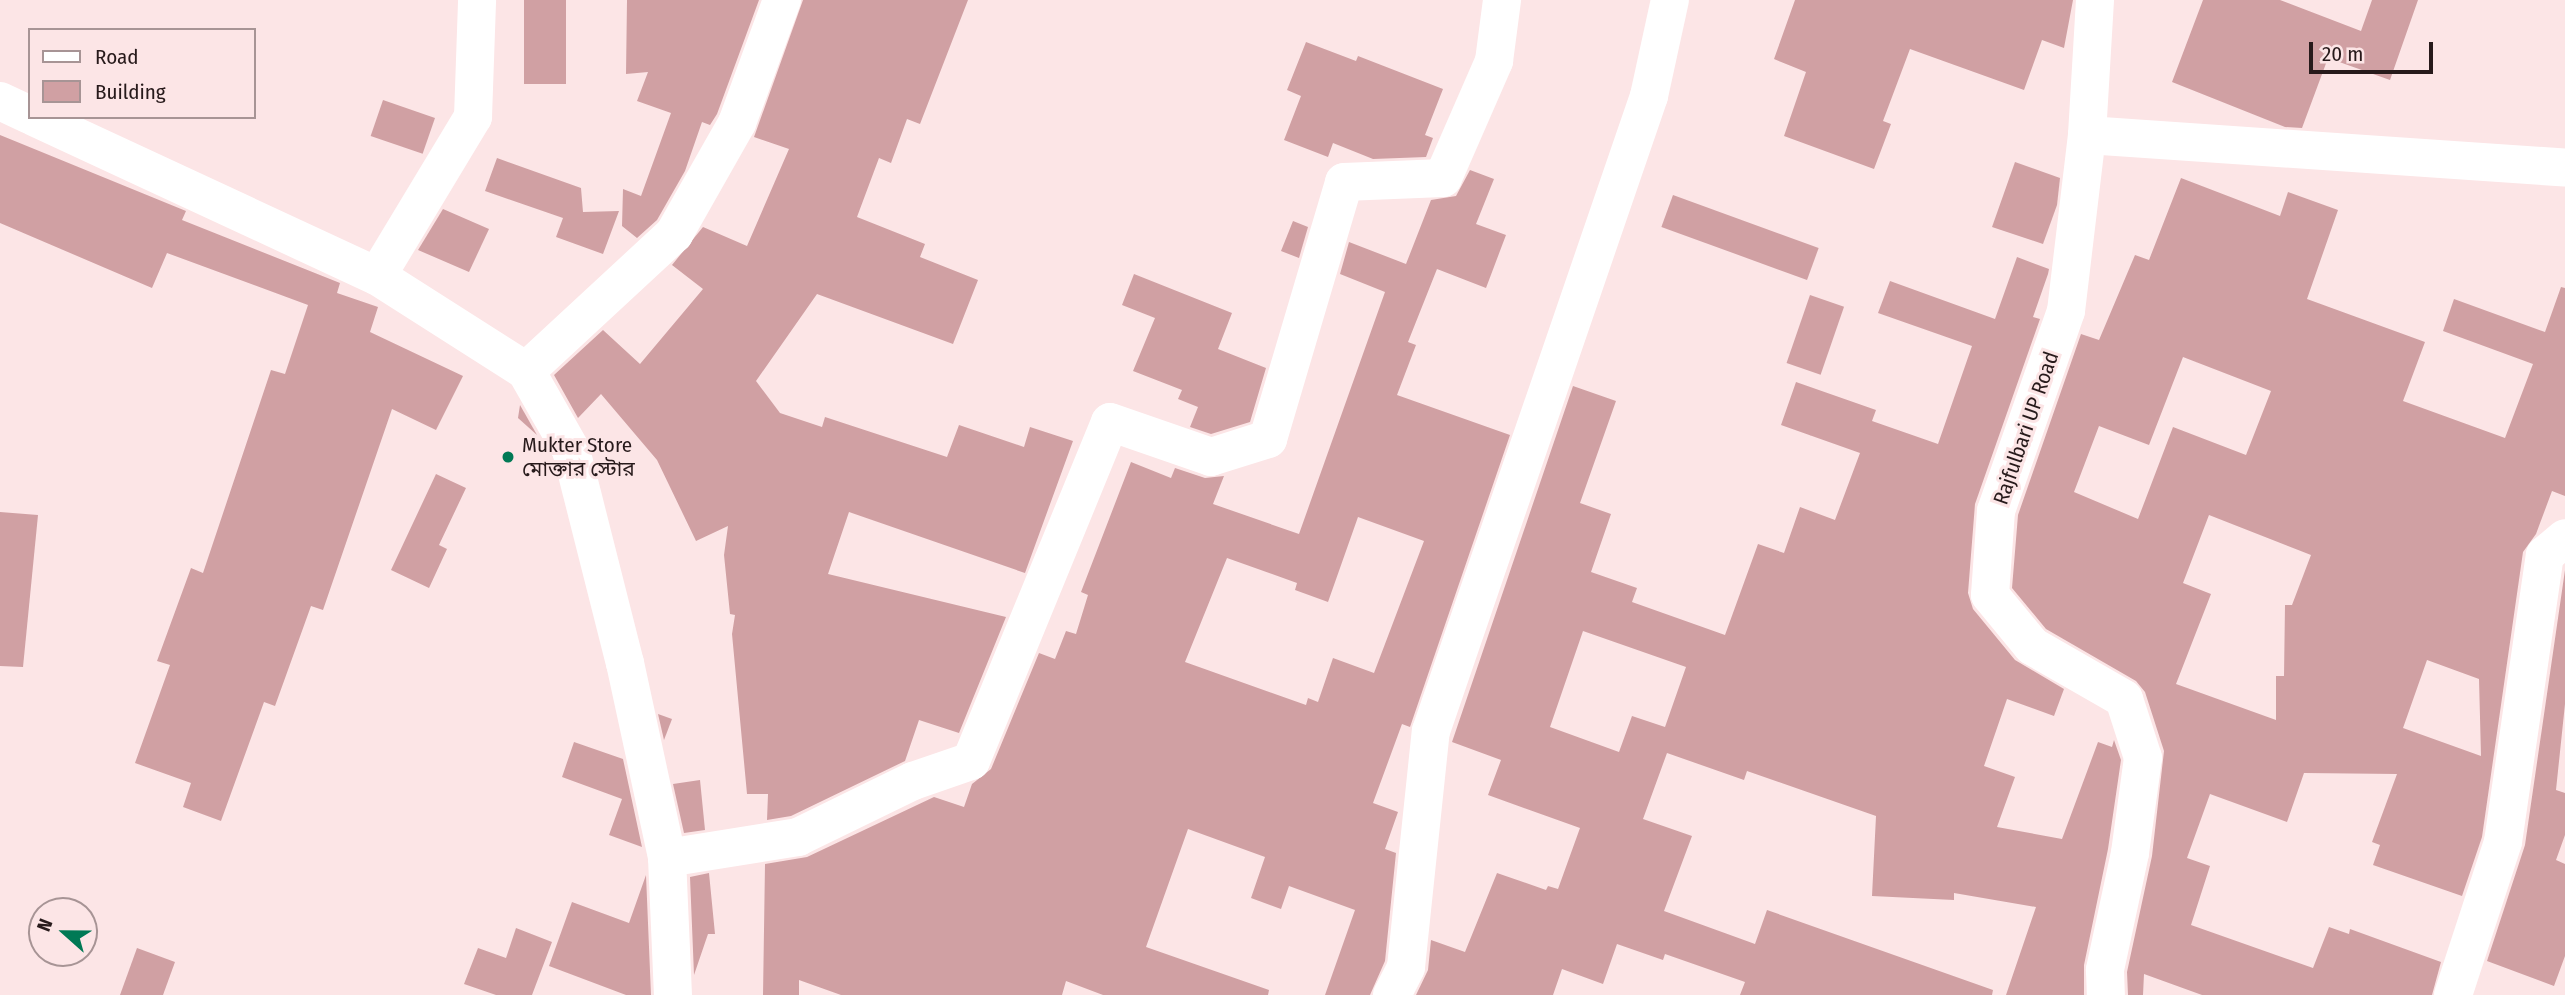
<!DOCTYPE html>
<meta charset="utf-8">
<style>
body{margin:0}
#map{position:relative;width:2565px;height:995px;overflow:hidden;background:#fce5e6;font-family:"Fira Sans Condensed","Noto Sans Bengali",sans-serif}
div>[style]{position:absolute}
.building>*{inset:0;background:#d0a0a3;transform-origin:0 0}
.street>*{height:38px;margin:-19px;padding:0 19px;transform-origin:19px;border-radius:19px;background:#fff}
.dots>*{width:19px;height:19px;translate:-50% -50%;box-sizing:border-box;border:4px solid #fce5e6;border-radius:50%}
span{translate:-50% -50%;white-space:nowrap;text-align:center;line-height:1.15;-webkit-text-stroke:6px #fce5e6;paint-order:stroke}
.street-label{font-size:21px;color:#271a1b}
.poi-label{font-size:21px;color:#271a1b}
.left{translate:0 -50%;text-align:left}
.legend{position:absolute;left:28px;top:28px;width:228px;height:91px;box-sizing:border-box;background:#fce5e6;border:2px solid #a79495;margin:0;padding:9px 12px;list-style:none;font-size:21px;color:#271a1b}
.legend li{display:flex;align-items:center;gap:14px;height:35px}
.legend b{width:35px;border:2px solid #a79495}
.north{position:absolute;left:28px;top:897px;width:70px;height:70px;box-sizing:border-box;background:#fce5e6;border:2px solid #a79495;border-radius:50%;rotate:291deg;font-size:19px;font-weight:700;line-height:28px;text-align:center;color:#271a1b}
.north::after{content:'';display:block;margin:auto;width:24px;height:32px;background:#017955;clip-path:polygon(50% 0,100% 100%,50% 72%,0 100%)}
.scale{position:absolute;left:2309px;top:42px;width:124px;height:32px;box-sizing:border-box;border:4px solid #271a1b;border-top:0;padding-left:9px;font-size:21px;line-height:24px;white-space:nowrap;color:#271a1b;-webkit-text-stroke:5px #fce5e6;paint-order:stroke}
</style>
<div id="map">
<div class="building">
<div style="left:524px;top:0;width:42px;height:84px"></div>
<div style="clip-path:polygon(627px 0,759px 0,717px 114px,710px 125px,702px 122px,685px 171px,657px 220px,637px 238px,622px 226px,623px 189px,641px 196px,671px 113px,637px 101px,648px 72px,626px 74px)"></div>
<div style="clip-path:polygon(803px 0,968px 0,920px 124px,907px 119px,891px 163px,879px 158px,857px 217px,925px 244px,920px 257px,978px 280px,953px 344px,817px 294px,756px 381px,780px 413px,822px 427px,825px 417px,947px 457px,959px 425px,1024px 447px,1030px 427px,1073px 441px,1025px 573px,849px 512px,828px 574px,1006px 617px,959px 733px,919px 720px,905px 761px,791px 816px,767px 820px,768px 794px,747px 794px,732px 634px,735px 615px,730px 614px,724px 555px,728px 526px,696px 541px,657px 460px,601px 394px,578px 418px,554px 375px,603px 330px,640px 364px,703px 289px,672px 265px,703px 227px,747px 246px,789px 149px,754px 137px)"></div>
<div style="clip-path:polygon(1795px 0,2073px 0,2064px 48px,2042px 40px,2024px 90px,1910px 49px,1883px 121px,1891px 124px,1874px 169px,1784px 136px,1806px 72px,1774px 59px)"></div>
<div style="clip-path:polygon(2203px 0,2280px 0,2361px 31px,2372px 0,2418px 0,2390px 80px,2328px 58px,2302px 128px,2285px 127px,2172px 82px)"></div>
<div style="clip-path:polygon(1306px 42px,1356px 61px,1358px 56px,1443px 89px,1425px 135px,1433px 138px,1426px 157px,1373px 159px,1333px 143px,1328px 157px,1284px 140px,1301px 96px,1287px 90px)"></div>
<div style="left:383px;top:100px;width:55px;height:38px;rotate:19deg"></div>
<div style="clip-path:polygon(0 135px,186px 211px,182px 220px,340px 283px,337px 293px,378px 307px,370px 332px,463px 376px,436px 430px,392px 409px,323px 610px,311px 606px,275px 706px,264px 702px,221px 821px,183px 807px,191px 783px,135px 763px,170px 665px,157px 661px,191px 568px,203px 573px,271px 370px,285px 374px,308px 305px,167px 253px,152px 288px,0 223px)"></div>
<div style="clip-path:polygon(497px 158px,581px 188px,583px 212px,619px 211px,603px 254px,556px 237px,563px 218px,485px 191px)"></div>
<div style="clip-path:polygon(2015px 162px,2060px 178px,2057px 205px,2043px 244px,1992px 227px)"></div>
<div style="clip-path:polygon(evenodd,1470px 170px,1494px 179px,1476px 224px,1506px 235px,1486px 288px,1437px 269px,1408px 342px,1416px 345px,1397px 395px,1510px 435px,1410px 727px,1402px 724px,1373px 803px,1398px 812px,1385px 849px,1396px 853px,1385px 961px,1370px 995px,1325px 995px,1355px 910px,1289px 886px,1281px 909px,1251px 898px,1265px 857px,1188px 829px,1146px 947px,1269px 990px,1268px 995px,1103px 995px,1066px 981px,1062px 995px,841px 995px,799px 980px,799px 995px,763px 995px,765px 864px,807px 857px,934px 797px,964px 807px,972px 784px,991px 769px,1039px 653px,1055px 659px,1066px 631px,1076px 634px,1088px 595px,1081px 592px,1131px 462px,1171px 478px,1175px 468px,1205px 478px,1224px 476px,1213px 504px,1299px 534px,1385px 292px,1340px 274px,1349px 242px,1406px 264px,1431px 200px,1456px 196px,1470px 170px,1358px 517px,1424px 541px,1374px 673px,1333px 658px,1318px 702px,1308px 698px,1306px 705px,1185px 662px,1227px 558px,1297px 583px,1295px 590px,1328px 602px,1358px 517px)"></div>
<div style="clip-path:polygon(evenodd,2181px 178px,2280px 216px,2288px 192px,2338px 210px,2307px 299px,2425px 342px,2403px 401px,2505px 438px,2533px 364px,2443px 331px,2454px 299px,2545px 332px,2561px 287px,2565px 288px,2565px 496px,2552px 491px,2536px 534px,2523px 552px,2482px 837px,2462px 896px,2373px 865px,2380px 845px,2372px 842px,2397px 774px,2304px 773px,2287px 822px,2210px 794px,2187px 858px,2210px 866px,2191px 925px,2313px 968px,2329px 927px,2349px 934px,2350px 929px,2441px 962px,2432px 995px,2202px 995px,2144px 974px,2143px 995px,2128px 995px,2127px 972px,2152px 856px,2164px 751px,2145px 692px,2136px 681px,2046px 629px,2012px 588px,2018px 515px,2081px 334px,2099px 340px,2135px 255px,2149px 260px,2181px 178px,2183px 357px,2271px 391px,2246px 455px,2173px 427px,2138px 519px,2074px 492px,2099px 426px,2149px 445px,2183px 357px,2181px 178px,2209px 515px,2311px 555px,2292px 605px,2285px 605px,2284px 676px,2276px 676px,2276px 720px,2176px 684px,2211px 594px,2183px 583px,2209px 515px,2181px 178px,2427px 660px,2479px 679px,2481px 756px,2403px 728px,2427px 660px)"></div>
<div style="left:1673px;top:195px;width:155px;height:34px;rotate:20deg"></div>
<div style="clip-path:polygon(443px 209px,489px 229px,469px 272px,418px 250px)"></div>
<div style="clip-path:polygon(1293px 221px,1308px 227px,1299px 258px,1281px 251px)"></div>
<div style="clip-path:polygon(evenodd,2017px 257px,2049px 269px,2048px 274px,2033px 317px,2040px 319px,1975px 504px,1968px 593px,1973px 609px,2015px 660px,2064px 689px,2054px 716px,2007px 699px,1984px 766px,2015px 777px,1997px 827px,2062px 839px,2098px 742px,2112px 747px,2114px 740px,2121px 760px,2108px 849px,2084px 965px,2084px 995px,2006px 995px,2036px 907px,1954px 893px,1954px 900px,1872px 896px,1876px 816px,1747px 771px,1744px 780px,1667px 753px,1643px 819px,1692px 836px,1664px 911px,1755px 944px,1767px 910px,1993px 990px,1992px 995px,1740px 995px,1745px 982px,1665px 954px,1663px 960px,1617px 944px,1603px 984px,1562px 969px,1553px 995px,1416px 995px,1428px 970px,1431px 940px,1465px 952px,1497px 873px,1546px 890px,1548px 886px,1558px 889px,1580px 828px,1488px 795px,1501px 760px,1452px 742px,1573px 386px,1616px 401px,1580px 503px,1611px 514px,1591px 572px,1637px 588px,1632px 602px,1725px 635px,1758px 544px,1784px 553px,1800px 507px,1835px 520px,1860px 453px,1781px 425px,1796px 382px,1876px 410px,1872px 421px,1938px 444px,1972px 346px,1878px 313px,1890px 281px,1995px 319px,2017px 257px,1583px 631px,1686px 667px,1665px 727px,1632px 716px,1619px 752px,1550px 727px,1583px 631px)"></div>
<div style="clip-path:polygon(1134px 274px,1232px 313px,1218px 349px,1266px 368px,1250px 422px,1211px 434px,1190px 427px,1198px 407px,1178px 399px,1182px 390px,1133px 371px,1155px 318px,1122px 305px)"></div>
<div style="left:1810px;top:295px;width:36px;height:72px;rotate:19deg"></div>
<div style="clip-path:polygon(520px 405px,537px 435px,518px 418px)"></div>
<div style="clip-path:polygon(436px 474px,466px 488px,439px 545px,447px 549px,429px 588px,391px 570px)"></div>
<div style="clip-path:polygon(0 512px,38px 515px,23px 667px,0 666px)"></div>
<div style="clip-path:polygon(2565px 570px,2565px 704px,2556px 790px,2565px 793px,2565px 835px,2556px 860px,2565px 864px,2565px 956px,2554px 986px,2487px 961px,2525px 845px)"></div>
<div style="clip-path:polygon(658px 714px,672px 719px,664px 740px)"></div>
<div style="clip-path:polygon(574px 742px,623px 759px,642px 847px,609px 835px,622px 799px,562px 777px)"></div>
<div style="clip-path:polygon(700px 780px,705px 830px,684px 833px,673px 784px)"></div>
<div style="clip-path:polygon(709px 873px,715px 934px,708px 934px,694px 975px,690px 877px)"></div>
<div style="clip-path:polygon(646px 875px,651px 995px,626px 995px,549px 966px,572px 902px,629px 923px)"></div>
<div style="clip-path:polygon(516px 928px,552px 942px,532px 995px,496px 995px,464px 984px,478px 948px,506px 958px)"></div>
<div style="clip-path:polygon(137px 948px,175px 962px,163px 995px,120px 995px)"></div>
</div>
<div class="street">
<div style="left:2095px;top:0;width:135px;rotate:93.4deg"></div>
<div style="left:2087px;top:135px;width:177px;rotate:96.8deg"></div>
<div style="left:2066px;top:311px;width:212px;rotate:109.3deg"></div>
<div style="left:1996px;top:511px;width:84px;rotate:94.1deg"></div>
<div style="left:1990px;top:595px;width:66px;rotate:50.5deg"></div>
<div style="left:2032px;top:646px;width:106px;rotate:29.9deg"></div>
<div style="left:2124px;top:699px;width:62px;rotate:72.1deg"></div>
<div style="left:2143px;top:758px;width:96px;rotate:97.8deg"></div>
<div style="left:2130px;top:853px;width:120px;rotate:102.1deg"></div>
<div style="left:2105px;top:970px;width:25px;rotate:88deg"></div>
<div style="left:0;top:101px;width:33px;rotate:25deg"></div>
<div style="left:34px;top:117px;width:378px;rotate:24.9deg"></div>
<div style="left:377px;top:276px;width:177px;rotate:32.5deg"></div>
<div style="left:526px;top:371px;width:91px;rotate:60.3deg"></div>
<div style="left:571px;top:450px;width:220px;rotate:75.8deg"></div>
<div style="left:625px;top:663px;width:199px;rotate:77.8deg"></div>
<div style="left:667px;top:858px;width:137px;rotate:87.5deg"></div>
<div style="left:2087px;top:135px;width:479px;rotate:3.9deg"></div>
<div style="left:377px;top:276px;width:186px;rotate:-58.9deg"></div>
<div style="left:473px;top:117px;width:117px;rotate:-88deg"></div>
<div style="left:526px;top:371px;width:202px;rotate:-42.8deg"></div>
<div style="left:674px;top:234px;width:128px;rotate:-60.4deg"></div>
<div style="left:737px;top:123px;width:131px;rotate:-69.9deg"></div>
<div style="left:667px;top:858px;width:133px;rotate:-9.1deg"></div>
<div style="left:798px;top:837px;width:128px;rotate:-26deg"></div>
<div style="left:913px;top:781px;width:61px;rotate:-19deg"></div>
<div style="left:971px;top:761px;width:366px;rotate:-67.7deg"></div>
<div style="left:1110px;top:422px;width:107px;rotate:19.1deg"></div>
<div style="left:1211px;top:457px;width:60px;rotate:-17.5deg"></div>
<div style="left:1268px;top:439px;width:268px;rotate:-73.5deg"></div>
<div style="left:1344px;top:182px;width:99px;rotate:-2.3deg"></div>
<div style="left:1443px;top:178px;width:128px;rotate:-66.4deg"></div>
<div style="left:1494px;top:61px;width:62px;rotate:-82.5deg"></div>
<div style="left:1392px;top:995px;width:31px;rotate:-63deg"></div>
<div style="left:1406px;top:967px;width:237px;rotate:-84deg"></div>
<div style="left:1431px;top:731px;width:671px;rotate:-71.05deg"></div>
<div style="left:1649px;top:96px;width:98px;rotate:-77.7deg"></div>
<div style="left:2453px;top:995px;width:161px;rotate:-71.9deg"></div>
<div style="left:2503px;top:842px;width:290px;rotate:-81.7deg"></div>
<div style="left:2545px;top:555px;width:26px;rotate:-40deg"></div>
</div>
<div class="dots">
<div style="left:508px;top:457px;background:#017955"></div>
</div>
<div class="street-label">
<span style="left:2026px;top:428px;rotate:-71deg">Rajfulbari UP Road</span>
</div>
<div class="poi-label">
<span class="left" style="left:522px;top:457px">Mukter Store<br>মোক্তার স্টোর</span>
</div>
<ul class="legend">
<li><b style="height:9px;background:#fff"></b>Road</li>
<li><b style="height:19px;background:#d0a0a3"></b>Building</li>
</ul>
<div class="north">N</div>
<div class="scale">20 m</div>
</div>
